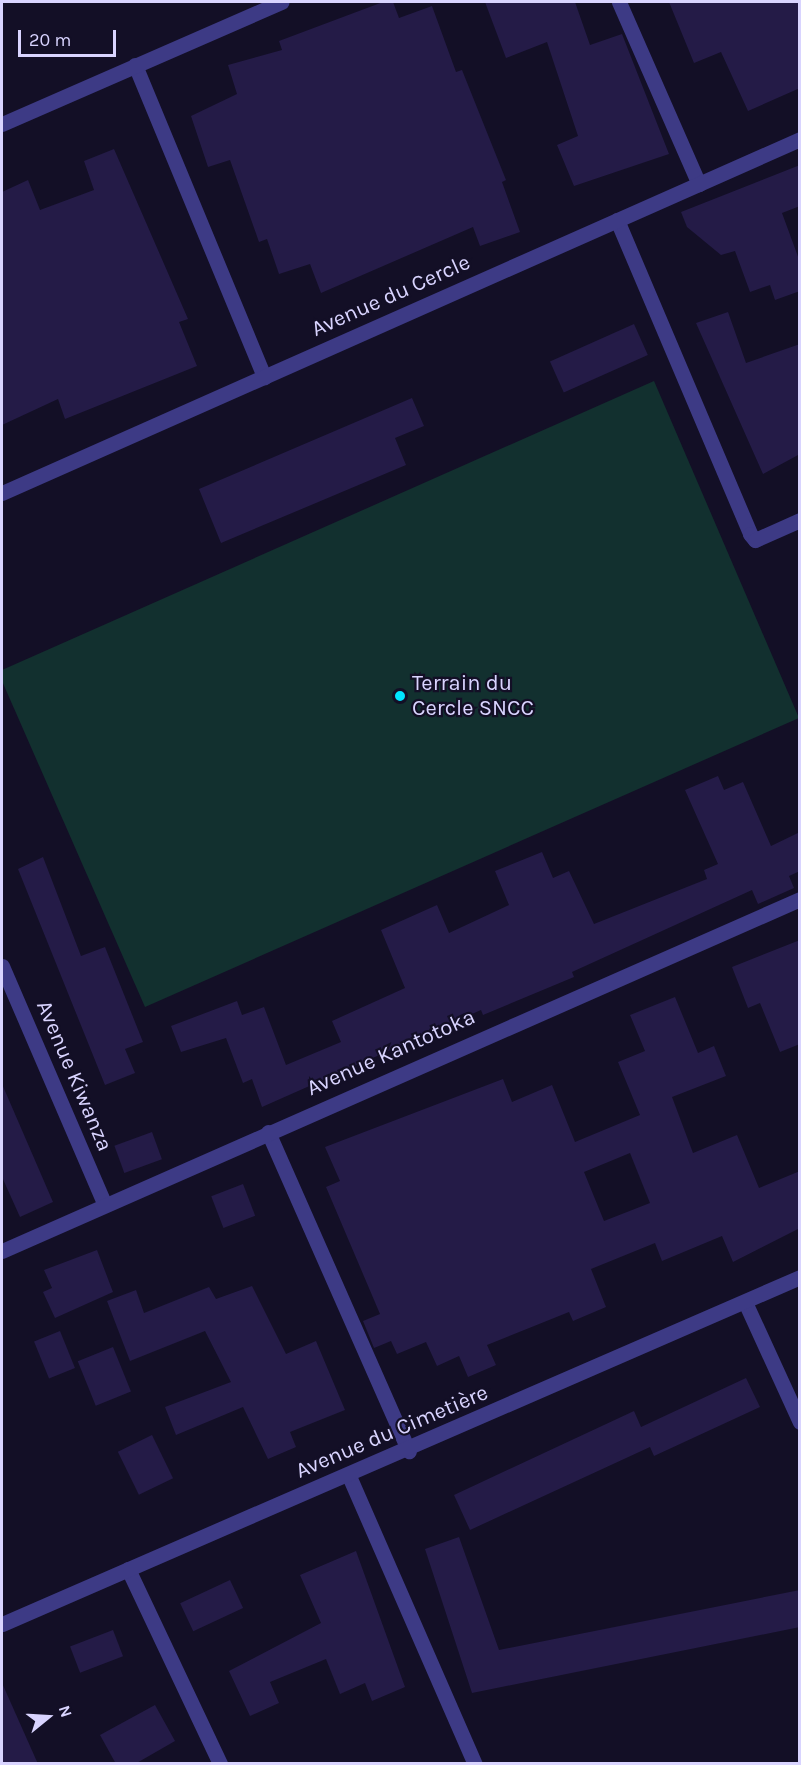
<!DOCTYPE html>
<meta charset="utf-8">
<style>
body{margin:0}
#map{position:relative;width:801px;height:1765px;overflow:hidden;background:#130f26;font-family:Karla,sans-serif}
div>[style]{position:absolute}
.green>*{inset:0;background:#12302f}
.building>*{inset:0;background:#241b47;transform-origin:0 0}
.minor>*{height:15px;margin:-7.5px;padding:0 7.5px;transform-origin:7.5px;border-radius:7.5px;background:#3d3a85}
.dots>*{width:16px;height:16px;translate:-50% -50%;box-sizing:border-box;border:3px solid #130f26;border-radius:50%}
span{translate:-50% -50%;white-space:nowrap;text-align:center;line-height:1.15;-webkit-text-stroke:4.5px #130f26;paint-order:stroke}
.street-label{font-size:22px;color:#d9d4ff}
.poi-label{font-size:22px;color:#d9d4ff}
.left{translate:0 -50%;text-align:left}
.frame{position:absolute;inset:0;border:3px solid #d9d4ff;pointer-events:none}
.north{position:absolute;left:18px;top:1687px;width:60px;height:60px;-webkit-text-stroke:4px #130f26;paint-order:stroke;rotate:72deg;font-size:16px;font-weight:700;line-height:24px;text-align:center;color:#d9d4ff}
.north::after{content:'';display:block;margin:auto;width:21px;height:27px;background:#d9d4ff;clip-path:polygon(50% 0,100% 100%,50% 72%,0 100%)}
.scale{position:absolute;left:18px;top:30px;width:98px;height:27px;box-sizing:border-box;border:3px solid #d9d4ff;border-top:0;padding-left:8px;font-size:18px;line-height:21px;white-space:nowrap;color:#d9d4ff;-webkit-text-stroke:4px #130f26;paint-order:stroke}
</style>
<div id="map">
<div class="green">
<div style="clip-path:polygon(654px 381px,799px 718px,145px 1007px,2px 681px,2px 670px)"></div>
</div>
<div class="building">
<div style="clip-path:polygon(383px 2px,393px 2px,399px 18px,432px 6px,456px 72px,462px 70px,506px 180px,502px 182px,520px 232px,480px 246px,473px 227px,321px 293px,310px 264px,279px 274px,267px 239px,259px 242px,230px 160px,208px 167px,191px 116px,237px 94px,228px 65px,282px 50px,279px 41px)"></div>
<div style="clip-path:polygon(485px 2px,575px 2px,590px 45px,622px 34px,669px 154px,574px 186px,557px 145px,578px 136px,547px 42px,506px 58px)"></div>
<div style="clip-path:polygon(669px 2px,800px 2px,800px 88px,748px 111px,721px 52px,694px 63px)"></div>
<div style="clip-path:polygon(114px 149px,188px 319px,179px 322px,197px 366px,65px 419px,58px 399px,2px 425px,2px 192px,28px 180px,40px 210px,94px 190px,84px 161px)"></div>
<div style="clip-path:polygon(800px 165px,800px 206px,782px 213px,800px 262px,800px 291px,775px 300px,770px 285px,750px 292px,735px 251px,721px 255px,687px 227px,681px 212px)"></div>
<div style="clip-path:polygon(728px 312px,746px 363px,800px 344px,800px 454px,763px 474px,696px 323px)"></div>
<div style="left:634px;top:324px;width:34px;height:92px;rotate:66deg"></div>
<div style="clip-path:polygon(412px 398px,424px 426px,395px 438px,406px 465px,221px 543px,199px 489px)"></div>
<div style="clip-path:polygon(718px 776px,724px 790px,743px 782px,771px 846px,800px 832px,800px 871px,789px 876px,794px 888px,758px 904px,752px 890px,572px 972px,574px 977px,483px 1015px,481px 1010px,262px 1107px,252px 1079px,243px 1083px,226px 1038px,181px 1052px,171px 1026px,237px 1001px,242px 1015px,264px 1007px,286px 1065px,341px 1042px,332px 1021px,405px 988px,381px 930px,437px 905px,449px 933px,509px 905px,495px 871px,542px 852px,553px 878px,569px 871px,594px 924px,707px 879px,704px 870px,718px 864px,685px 790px)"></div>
<div style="clip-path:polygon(43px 857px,81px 956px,105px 947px,143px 1042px,125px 1049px,135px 1073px,105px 1085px,18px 869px)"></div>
<div style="clip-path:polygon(800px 940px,800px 1044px,780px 1052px,760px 1003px,748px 1008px,732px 967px)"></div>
<div style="clip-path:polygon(evenodd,675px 997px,698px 1053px,714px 1046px,726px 1076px,672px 1097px,693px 1153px,737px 1135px,759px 1188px,800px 1171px,800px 1228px,733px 1262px,722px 1236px,662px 1261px,655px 1243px,591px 1269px,606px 1307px,573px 1321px,569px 1312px,487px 1345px,496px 1365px,468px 1377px,459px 1356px,437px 1366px,426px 1342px,397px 1354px,391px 1341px,374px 1348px,363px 1321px,380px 1314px,326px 1187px,340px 1181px,325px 1147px,503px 1079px,512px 1102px,552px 1085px,575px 1142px,640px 1115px,618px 1062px,645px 1051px,630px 1015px,675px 997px,630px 1153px,650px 1203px,604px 1221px,584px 1172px,630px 1153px)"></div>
<div style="clip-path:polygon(2px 1084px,53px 1202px,20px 1217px,2px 1177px)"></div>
<div style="left:152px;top:1132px;width:29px;height:40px;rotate:70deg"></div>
<div style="left:243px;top:1184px;width:34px;height:34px;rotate:69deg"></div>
<div style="clip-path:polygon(97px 1250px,113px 1292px,55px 1318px,43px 1292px,52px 1288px,44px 1270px)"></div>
<div style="clip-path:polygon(252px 1286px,286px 1354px,316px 1341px,345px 1410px,290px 1432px,296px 1447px,268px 1459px,243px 1407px,176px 1435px,165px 1407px,231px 1382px,205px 1331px,130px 1361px,107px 1301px,136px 1290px,144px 1313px,209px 1287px,216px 1299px)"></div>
<div style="left:60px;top:1331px;width:40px;height:28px;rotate:68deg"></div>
<div style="left:113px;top:1347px;width:48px;height:38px;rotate:68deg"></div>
<div style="clip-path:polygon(746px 1378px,760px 1407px,654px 1456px,650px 1447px,470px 1530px,454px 1495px,634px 1411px,641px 1427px)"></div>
<div style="left:152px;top:1435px;width:48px;height:38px;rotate:64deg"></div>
<div style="clip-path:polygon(459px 1537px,499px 1650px,800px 1590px,800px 1627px,472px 1693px,425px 1549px)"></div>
<div style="clip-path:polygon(356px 1551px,405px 1687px,372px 1701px,365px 1683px,340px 1694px,326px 1659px,270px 1682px,279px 1703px,250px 1716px,229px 1671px,321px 1623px,300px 1575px)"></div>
<div style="left:230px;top:1580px;width:31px;height:55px;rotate:65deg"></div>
<div style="left:113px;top:1630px;width:28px;height:46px;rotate:69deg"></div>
<div style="clip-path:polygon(2px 1683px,38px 1764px,2px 1764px)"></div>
<div style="clip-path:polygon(155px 1705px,175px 1741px,135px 1764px,116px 1764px,100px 1735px)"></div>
</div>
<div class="minor">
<div style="left:619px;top:2px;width:199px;rotate:66.3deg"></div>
<div style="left:135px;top:65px;width:338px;rotate:67.5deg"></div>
<div style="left:2px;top:124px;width:305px;rotate:-23.6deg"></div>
<div style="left:617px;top:220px;width:341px;rotate:67deg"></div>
<div style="left:750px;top:534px;width:8px;rotate:50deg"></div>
<div style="left:755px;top:540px;width:49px;rotate:-24deg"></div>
<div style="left:2px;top:493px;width:873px;rotate:-23.92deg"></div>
<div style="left:2px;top:966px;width:258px;rotate:66.7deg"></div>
<div style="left:268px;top:1132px;width:349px;rotate:66.2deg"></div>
<div style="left:2px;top:1251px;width:872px;rotate:-23.8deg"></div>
<div style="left:745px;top:1302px;width:132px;rotate:65.4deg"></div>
<div style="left:349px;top:1476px;width:314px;rotate:66.4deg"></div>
<div style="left:128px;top:1569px;width:216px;rotate:64.7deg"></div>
<div style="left:2px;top:1624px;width:870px;rotate:-23.5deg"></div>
</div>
<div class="dots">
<div style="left:400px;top:696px;background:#00e5ff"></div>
</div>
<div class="street-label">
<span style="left:391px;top:296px;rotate:-24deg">Avenue du Cercle</span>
<span style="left:391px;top:1053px;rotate:-24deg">Avenue Kantotoka</span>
<span style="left:74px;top:1076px;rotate:67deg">Avenue Kiwanza</span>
<span style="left:392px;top:1432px;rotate:-23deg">Avenue du Cimetière</span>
</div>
<div class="poi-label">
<span class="left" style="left:412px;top:696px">Terrain du<br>Cercle SNCC</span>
</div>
<div class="frame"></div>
<div class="north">N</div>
<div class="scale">20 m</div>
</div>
